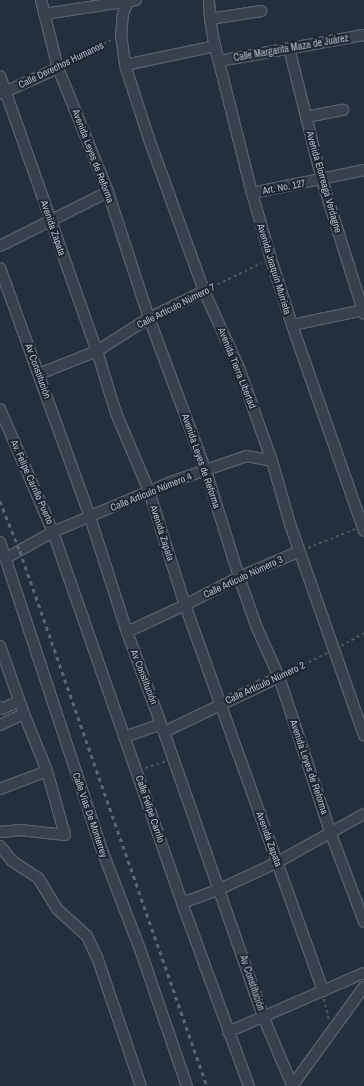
<!DOCTYPE html>
<meta charset="utf-8">
<style>
body{margin:0}
#map{position:relative;width:364px;height:1086px;overflow:hidden;background:#242f3e;font-family:"Archivo Narrow",sans-serif}
div>[style]{position:absolute}
.path>*{height:1.5px;margin-top:-0.75px;transform-origin:0;background:repeating-linear-gradient(90deg,#44595c 0 3px,transparent 0 6px)}
.roads{filter:drop-shadow(1px 0 #565f6c) drop-shadow(-1px 0 #565f6c) drop-shadow(0 1px #565f6c) drop-shadow(0 -1px #565f6c)}
.minor>*{height:10px;margin:-5px;padding:0 5px;transform-origin:5px;border-radius:5px;background:#38414e}
.rail>*{height:2.5px;margin-top:-1.25px;transform-origin:0;background:repeating-linear-gradient(90deg,#5a6575 0 4px,transparent 0 8px)}
span{translate:-50% -50%;white-space:nowrap;text-align:center;line-height:1.15;-webkit-text-stroke:4px #1d2633;paint-order:stroke}
.street-label{font-size:10px;color:#b4bcc9}
</style>
<div id="map">
<div class="path">
<div style="left:66px;top:64px;width:53px;rotate:-28deg"></div>
<div style="left:212px;top:287px;width:55px;rotate:-25.6deg"></div>
<div style="left:308px;top:548px;width:51px;rotate:-22deg"></div>
<div style="left:341px;top:646px;width:26px;rotate:-29deg"></div>
<div style="left:287px;top:673px;width:45px;rotate:-26.6deg"></div>
<div style="left:145px;top:768px;width:22px;rotate:-18deg"></div>
<div style="left:324px;top:999px;width:21px;rotate:76deg"></div>
</div>
<div class="roads">
<div class="minor">
<div style="left:41px;top:0;width:70px;rotate:76deg"></div>
<div style="left:58px;top:68px;width:134px;rotate:68deg"></div>
<div style="left:108px;top:192px;width:133px;rotate:72deg"></div>
<div style="left:149px;top:318px;width:163px;rotate:69.6deg"></div>
<div style="left:206px;top:471px;width:111px;rotate:72.7deg"></div>
<div style="left:239px;top:577px;width:54px;rotate:70.6deg"></div>
<div style="left:257px;top:628px;width:54px;rotate:65.8deg"></div>
<div style="left:279px;top:677px;width:165px;rotate:71.7deg"></div>
<div style="left:331px;top:834px;width:94px;rotate:69.4deg"></div>
<div style="left:209px;top:0;width:19px;rotate:87deg"></div>
<div style="left:210px;top:19px;width:27px;rotate:80deg"></div>
<div style="left:215px;top:46px;width:152px;rotate:75.9deg"></div>
<div style="left:252px;top:193px;width:69px;rotate:73.9deg"></div>
<div style="left:271px;top:259px;width:69px;rotate:72.3deg"></div>
<div style="left:292px;top:325px;width:218px;rotate:70.7deg"></div>
<div style="left:128px;top:2px;width:12px;rotate:114deg"></div>
<div style="left:123px;top:13px;width:22px;rotate:95deg"></div>
<div style="left:121px;top:35px;width:30px;rotate:82deg"></div>
<div style="left:125px;top:65px;width:78px;rotate:72deg"></div>
<div style="left:149px;top:139px;width:162px;rotate:70.1deg"></div>
<div style="left:204px;top:291px;width:85px;rotate:65.6deg"></div>
<div style="left:239px;top:368px;width:99px;rotate:70.5deg"></div>
<div style="left:272px;top:461px;width:66px;rotate:74.1deg"></div>
<div style="left:290px;top:524px;width:224px;rotate:70.7deg"></div>
<div style="left:44px;top:14px;width:93px;rotate:-8.7deg"></div>
<div style="left:210px;top:19px;width:52px;rotate:-8.9deg"></div>
<div style="left:289px;top:48px;width:136px;rotate:76deg"></div>
<div style="left:322px;top:180px;width:140px;rotate:72.6deg"></div>
<div style="left:219px;top:61px;width:147px;rotate:-10.2deg"></div>
<div style="left:125px;top:65px;width:92px;rotate:-11.9deg"></div>
<div style="left:0;top:76px;width:292px;rotate:70.6deg"></div>
<div style="left:97px;top:351px;width:65px;rotate:73deg"></div>
<div style="left:116px;top:413px;width:85px;rotate:67.1deg"></div>
<div style="left:149px;top:491px;width:120px;rotate:72.5deg"></div>
<div style="left:185px;top:605px;width:410px;rotate:70.3deg"></div>
<div style="left:0;top:94px;width:64px;rotate:-24.1deg"></div>
<div style="left:306px;top:117px;width:38px;rotate:-11deg"></div>
<div style="left:252px;top:193px;width:114px;rotate:-11.6deg"></div>
<div style="left:0;top:246px;width:121px;rotate:-26.6deg"></div>
<div style="left:0;top:268px;width:265px;rotate:70.1deg"></div>
<div style="left:90px;top:517px;width:121px;rotate:72.2deg"></div>
<div style="left:127px;top:632px;width:107px;rotate:69.7deg"></div>
<div style="left:164px;top:732px;width:301px;rotate:70.8deg"></div>
<div style="left:263px;top:1016px;width:75px;rotate:67.2deg"></div>
<div style="left:292px;top:325px;width:74px;rotate:-11.8deg"></div>
<div style="left:39px;top:374px;width:62px;rotate:-21.6deg"></div>
<div style="left:97px;top:351px;width:62px;rotate:-32.4deg"></div>
<div style="left:149px;top:318px;width:61px;rotate:-26.1deg"></div>
<div style="left:0;top:409px;width:134px;rotate:66.7deg"></div>
<div style="left:53px;top:532px;width:393px;rotate:70.8deg"></div>
<div style="left:182px;top:903px;width:195px;rotate:69.9deg"></div>
<div style="left:0;top:542px;width:319px;rotate:71.7deg"></div>
<div style="left:100px;top:845px;width:115px;rotate:69deg"></div>
<div style="left:141px;top:952px;width:142px;rotate:71.1deg"></div>
<div style="left:6px;top:558px;width:54px;rotate:-29deg"></div>
<div style="left:53px;top:532px;width:128px;rotate:-23deg"></div>
<div style="left:171px;top:482px;width:80px;rotate:-18.9deg"></div>
<div style="left:247px;top:456px;width:25px;rotate:11deg"></div>
<div style="left:127px;top:632px;width:64px;rotate:-25deg"></div>
<div style="left:185px;top:605px;width:61px;rotate:-27.4deg"></div>
<div style="left:239px;top:577px;width:66px;rotate:-23.1deg"></div>
<div style="left:0;top:646px;width:72px;rotate:70.6deg"></div>
<div style="left:24px;top:714px;width:61px;rotate:68deg"></div>
<div style="left:47px;top:771px;width:66px;rotate:74.3deg"></div>
<div style="left:65px;top:835px;width:45px;rotate:-173.7deg"></div>
<div style="left:20px;top:830px;width:20px;rotate:174deg"></div>
<div style="left:0;top:707px;width:3px;rotate:45deg"></div>
<div style="left:2px;top:709px;width:19px;rotate:-25deg"></div>
<div style="left:0;top:725px;width:26px;rotate:-25deg"></div>
<div style="left:164px;top:732px;width:127px;rotate:-25.6deg"></div>
<div style="left:124px;top:737px;width:39px;rotate:-19deg"></div>
<div style="left:0;top:789px;width:50px;rotate:-21deg"></div>
<div style="left:0;top:846px;width:19px;rotate:51deg"></div>
<div style="left:12px;top:861px;width:31px;rotate:33deg"></div>
<div style="left:38px;top:878px;width:36px;rotate:58deg"></div>
<div style="left:57px;top:909px;width:40px;rotate:42deg"></div>
<div style="left:87px;top:936px;width:23px;rotate:65deg"></div>
<div style="left:97px;top:957px;width:136px;rotate:71.2deg"></div>
<div style="left:182px;top:903px;width:40px;rotate:-20.2deg"></div>
<div style="left:220px;top:889px;width:64px;rotate:-25deg"></div>
<div style="left:278px;top:862px;width:98px;rotate:-29.2deg"></div>
<div style="left:228px;top:1032px;width:148px;rotate:-23.5deg"></div>
<div style="left:292px;top:1086px;width:122px;rotate:-54deg"></div>
</div>
</div>
<div class="rail">
<div style="left:0;top:501px;width:54px;rotate:68.2deg"></div>
<div style="left:20px;top:551px;width:567px;rotate:70.73deg"></div>
</div>
<div class="street-label">
<span style="left:291px;top:48px;rotate:-10deg">Calle Margarita Maza de Juárez</span>
<span style="left:61px;top:65px;rotate:-26deg">Calle Derechos Humanos</span>
<span style="left:93px;top:156px;rotate:69deg">Avenida Leyes de Reforma</span>
<span style="left:324px;top:182px;rotate:74deg">Avenida Elorreaga Verdagne</span>
<span style="left:284px;top:187px;rotate:-11deg">Art. No. 127</span>
<span style="left:53px;top:228px;rotate:71deg">Avenida Zapata</span>
<span style="left:274px;top:269px;rotate:73deg">Avenida Joaquín Murrieta</span>
<span style="left:176px;top:306px;rotate:-27deg">Calle Artículo Número 7</span>
<span style="left:237px;top:368px;rotate:68deg">Avenida Tierra Libertad</span>
<span style="left:38px;top:371px;rotate:70deg">Av Constitución</span>
<span style="left:201px;top:461px;rotate:71deg">Avenida Leyes de Reforma</span>
<span style="left:32px;top:482px;rotate:66deg">Av. Felipe Carrillo Puerto</span>
<span style="left:151px;top:492px;rotate:-22deg">Calle Artículo Número 4</span>
<span style="left:162px;top:533px;rotate:72deg">Avenida Zapata</span>
<span style="left:243px;top:577px;rotate:-25deg">Calle Artículo Número 3</span>
<span style="left:144px;top:677px;rotate:69deg">Av Constitución</span>
<span style="left:265px;top:683px;rotate:-25deg">Calle Artículo Número 2</span>
<span style="left:309px;top:767px;rotate:71deg">Avenida Leyes de Reforma</span>
<span style="left:150px;top:809px;rotate:71deg">Calle Felipe Carrilo</span>
<span style="left:90px;top:815px;rotate:71deg">Calle Vías De Monterrey</span>
<span style="left:269px;top:839px;rotate:70deg">Avenida Zapata</span>
<span style="left:252px;top:983px;rotate:71deg">Av Constitución</span>
</div>
</div>
